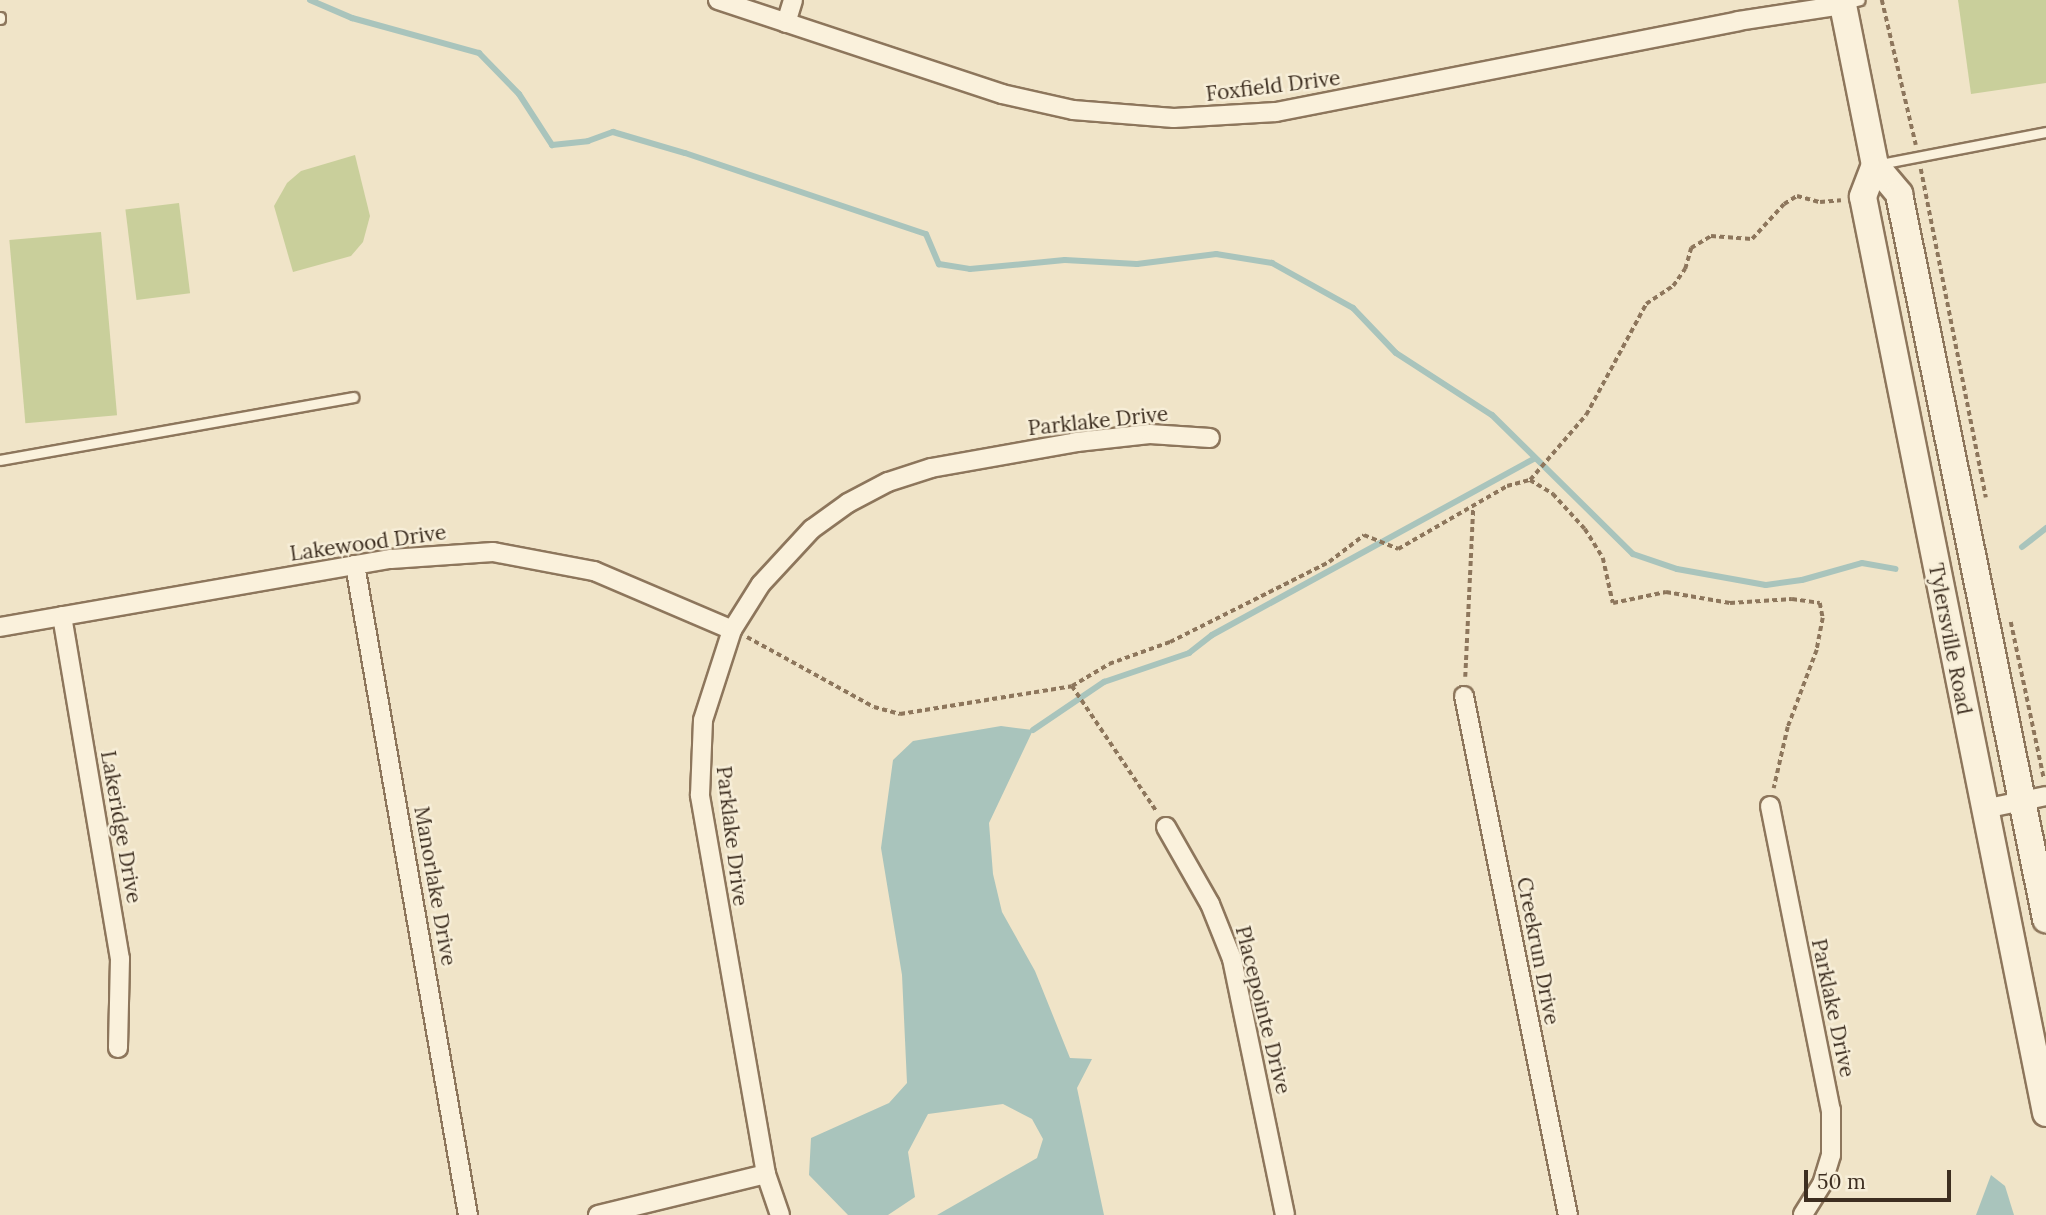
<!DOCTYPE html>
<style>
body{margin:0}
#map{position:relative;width:2046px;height:1215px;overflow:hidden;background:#f0e4c8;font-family:Lora,serif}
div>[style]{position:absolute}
.green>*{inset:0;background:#c9cf9b;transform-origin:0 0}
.water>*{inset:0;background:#a9c4bc}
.stream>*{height:6px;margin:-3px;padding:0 3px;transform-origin:3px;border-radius:3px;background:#a9c4bc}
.path>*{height:3.5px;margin-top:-1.75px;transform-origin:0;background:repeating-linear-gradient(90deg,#8d765c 0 5px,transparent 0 8.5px)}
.roads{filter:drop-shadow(2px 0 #8d765c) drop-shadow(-2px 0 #8d765c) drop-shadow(0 2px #8d765c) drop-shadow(0 -2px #8d765c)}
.lane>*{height:9px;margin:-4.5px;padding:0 4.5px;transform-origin:4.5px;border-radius:4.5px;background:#faf1dc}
.street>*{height:18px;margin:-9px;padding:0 9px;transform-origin:9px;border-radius:9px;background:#faf1dc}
.secondary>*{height:26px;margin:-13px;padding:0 13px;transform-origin:13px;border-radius:13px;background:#faf1dc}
span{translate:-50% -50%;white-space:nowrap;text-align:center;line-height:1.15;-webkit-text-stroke:5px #f7eed8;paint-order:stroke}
.street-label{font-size:21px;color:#3d2e20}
.scale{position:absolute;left:1804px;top:1170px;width:147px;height:32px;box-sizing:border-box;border:4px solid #3d2e20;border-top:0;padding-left:9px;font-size:21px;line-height:24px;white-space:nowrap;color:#3d2e20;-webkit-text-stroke:5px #f7eed8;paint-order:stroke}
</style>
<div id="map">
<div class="green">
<div style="clip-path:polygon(1958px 0,2046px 0,2046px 83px,1971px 94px)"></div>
<div style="clip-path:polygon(355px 155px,370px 216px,363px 242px,351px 256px,293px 272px,274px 206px,287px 183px,301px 171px)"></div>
<div style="left:179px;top:203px;width:91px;height:54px;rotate:83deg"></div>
<div style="left:101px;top:232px;width:184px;height:92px;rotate:85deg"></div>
</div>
<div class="water">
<div style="clip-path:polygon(1001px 726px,1033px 730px,989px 823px,993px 874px,1002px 912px,1035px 971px,1070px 1058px,1092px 1059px,1077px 1088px,1104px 1215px,937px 1215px,1037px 1158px,1043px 1139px,1032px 1119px,1003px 1104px,928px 1114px,908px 1152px,915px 1197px,888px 1215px,848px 1215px,809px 1175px,811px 1138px,889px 1103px,907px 1083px,902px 975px,881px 848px,893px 760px,913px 741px)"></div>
<div style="clip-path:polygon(1991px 1175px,2005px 1186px,2014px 1215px,1976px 1215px)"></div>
</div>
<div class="stream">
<div style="left:310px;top:0;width:46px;rotate:23.2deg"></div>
<div style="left:352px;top:18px;width:132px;rotate:15.4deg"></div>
<div style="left:479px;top:53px;width:57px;rotate:45.7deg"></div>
<div style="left:519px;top:94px;width:61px;rotate:57.1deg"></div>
<div style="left:552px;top:145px;width:36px;rotate:-6deg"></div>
<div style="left:588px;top:141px;width:27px;rotate:-20deg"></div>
<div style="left:613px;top:132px;width:75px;rotate:16.3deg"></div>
<div style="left:685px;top:153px;width:254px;rotate:18.6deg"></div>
<div style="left:926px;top:234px;width:33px;rotate:67deg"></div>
<div style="left:939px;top:264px;width:31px;rotate:9deg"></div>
<div style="left:970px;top:269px;width:95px;rotate:-5.4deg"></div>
<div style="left:1065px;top:260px;width:72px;rotate:3.2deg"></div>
<div style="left:1137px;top:264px;width:80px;rotate:-7.2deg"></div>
<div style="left:1216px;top:254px;width:57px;rotate:9.1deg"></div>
<div style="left:1272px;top:263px;width:93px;rotate:29.1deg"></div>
<div style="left:1353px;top:308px;width:62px;rotate:46.3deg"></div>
<div style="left:1396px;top:353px;width:114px;rotate:32.9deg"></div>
<div style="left:1492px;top:415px;width:198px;rotate:44.6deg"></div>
<div style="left:1633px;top:554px;width:46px;rotate:18.8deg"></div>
<div style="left:1677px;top:569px;width:90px;rotate:10.2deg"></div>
<div style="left:1766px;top:585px;width:36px;rotate:-8deg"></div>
<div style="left:1802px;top:580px;width:62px;rotate:-15.8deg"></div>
<div style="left:1862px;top:563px;width:34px;rotate:10deg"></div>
<div style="left:2022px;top:547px;width:31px;rotate:-38deg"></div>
<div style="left:1033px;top:730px;width:86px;rotate:-34.1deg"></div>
<div style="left:1104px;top:682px;width:90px;rotate:-18.8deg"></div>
<div style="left:1189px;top:653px;width:29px;rotate:-38deg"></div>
<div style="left:1212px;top:635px;width:368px;rotate:-28.7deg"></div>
</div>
<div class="path">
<div style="left:1882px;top:0;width:149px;rotate:76.8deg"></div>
<div style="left:1921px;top:169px;width:335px;rotate:78.8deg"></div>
<div style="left:1530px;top:480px;width:27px;rotate:31deg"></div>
<div style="left:1553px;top:494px;width:47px;rotate:47.6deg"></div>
<div style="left:1585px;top:529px;width:34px;rotate:58deg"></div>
<div style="left:1603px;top:558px;width:46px;rotate:77.5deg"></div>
<div style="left:1613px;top:603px;width:54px;rotate:-11.7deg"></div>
<div style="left:1666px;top:592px;width:65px;rotate:9.8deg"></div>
<div style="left:1730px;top:603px;width:62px;rotate:-3.7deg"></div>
<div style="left:1792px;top:599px;width:28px;rotate:8deg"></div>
<div style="left:1820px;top:603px;width:15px;rotate:79deg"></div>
<div style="left:1823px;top:618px;width:33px;rotate:101deg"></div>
<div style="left:1817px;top:650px;width:82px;rotate:110.6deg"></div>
<div style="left:1788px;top:727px;width:63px;rotate:102.9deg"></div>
<div style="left:2011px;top:622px;width:160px;rotate:78.1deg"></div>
<div style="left:747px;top:637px;width:145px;rotate:28.9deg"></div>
<div style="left:874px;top:707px;width:27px;rotate:15deg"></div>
<div style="left:900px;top:714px;width:174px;rotate:-9.2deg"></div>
<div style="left:1072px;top:686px;width:43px;rotate:-30.7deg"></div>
<div style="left:1109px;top:664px;width:65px;rotate:-19.8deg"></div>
<div style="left:1170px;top:642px;width:178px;rotate:-26.7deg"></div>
<div style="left:1329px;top:562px;width:44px;rotate:-37.6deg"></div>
<div style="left:1364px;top:535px;width:37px;rotate:22deg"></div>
<div style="left:1398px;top:549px;width:126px;rotate:-30deg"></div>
<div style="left:1507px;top:486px;width:24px;rotate:-15deg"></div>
<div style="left:1530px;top:480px;width:86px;rotate:-49.3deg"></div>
<div style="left:1586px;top:415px;width:126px;rotate:-61.6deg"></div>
<div style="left:1646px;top:304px;width:32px;rotate:-34deg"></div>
<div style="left:1673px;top:286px;width:21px;rotate:-55deg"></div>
<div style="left:1685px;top:269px;width:22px;rotate:-74deg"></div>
<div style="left:1691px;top:248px;width:23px;rotate:-31deg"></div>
<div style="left:1711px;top:236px;width:41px;rotate:4.2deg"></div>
<div style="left:1752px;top:239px;width:47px;rotate:-47.6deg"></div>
<div style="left:1784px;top:204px;width:15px;rotate:-32deg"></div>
<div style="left:1797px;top:196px;width:24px;rotate:15deg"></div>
<div style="left:1820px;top:202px;width:21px;rotate:-5deg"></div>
<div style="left:1465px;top:677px;width:169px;rotate:-87.3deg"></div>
<div style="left:1072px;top:686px;width:152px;rotate:56deg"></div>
</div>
<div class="roads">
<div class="lane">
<div style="left:1844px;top:4px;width:16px;rotate:-14deg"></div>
<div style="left:0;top:17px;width:2px;rotate:90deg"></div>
<div style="left:1880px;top:164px;width:169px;rotate:-10.9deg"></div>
<div style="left:0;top:460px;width:359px;rotate:-10.1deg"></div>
</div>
<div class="street">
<div style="left:718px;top:0;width:299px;rotate:18.3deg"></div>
<div style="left:1002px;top:94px;width:73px;rotate:12.7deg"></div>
<div style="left:1073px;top:110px;width:101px;rotate:4.5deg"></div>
<div style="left:1174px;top:118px;width:102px;rotate:-3.4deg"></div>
<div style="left:1276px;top:112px;width:471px;rotate:-11.1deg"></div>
<div style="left:1738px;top:21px;width:106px;rotate:-8.7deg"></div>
<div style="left:786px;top:23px;width:24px;rotate:-73deg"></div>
<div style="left:355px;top:565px;width:660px;rotate:80.14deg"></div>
<div style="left:62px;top:616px;width:348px;rotate:80.4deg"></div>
<div style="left:120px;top:959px;width:89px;rotate:91.3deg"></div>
<div style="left:0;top:627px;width:397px;rotate:-9.9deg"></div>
<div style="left:391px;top:559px;width:102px;rotate:-3.9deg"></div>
<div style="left:493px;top:552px;width:103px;rotate:10.7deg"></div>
<div style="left:594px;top:571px;width:150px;rotate:23.1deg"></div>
<div style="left:1464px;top:696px;width:529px;rotate:78.67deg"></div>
<div style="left:1770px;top:806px;width:310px;rotate:78.7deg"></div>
<div style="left:1831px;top:1110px;width:45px;rotate:90deg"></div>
<div style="left:1831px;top:1155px;width:30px;rotate:107deg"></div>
<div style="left:1822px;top:1184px;width:36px;rotate:122deg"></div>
<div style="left:1984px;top:809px;width:63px;rotate:-11.8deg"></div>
<div style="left:1166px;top:827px;width:89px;rotate:60.3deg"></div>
<div style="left:1210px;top:904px;width:59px;rotate:68.2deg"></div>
<div style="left:1232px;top:959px;width:261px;rotate:78.3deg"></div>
<div style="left:598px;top:1215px;width:173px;rotate:-13.7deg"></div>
<div style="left:780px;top:1215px;width:43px;rotate:-108.9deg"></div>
<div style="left:766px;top:1174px;width:385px;rotate:-99.9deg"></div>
<div style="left:700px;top:795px;width:75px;rotate:-87.7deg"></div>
<div style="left:703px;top:720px;width:95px;rotate:-72.1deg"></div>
<div style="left:732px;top:630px;width:54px;rotate:-57.8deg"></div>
<div style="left:761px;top:584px;width:75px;rotate:-47.2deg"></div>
<div style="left:812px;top:529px;width:44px;rotate:-35.8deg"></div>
<div style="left:848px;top:503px;width:45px;rotate:-27.7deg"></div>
<div style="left:888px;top:482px;width:45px;rotate:-18deg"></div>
<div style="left:931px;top:468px;width:148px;rotate:-10.1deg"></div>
<div style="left:1077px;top:442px;width:73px;rotate:-6.3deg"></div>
<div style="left:1150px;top:434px;width:60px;rotate:3.8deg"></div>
</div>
<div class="secondary">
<div style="left:1842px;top:0;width:168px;rotate:78.7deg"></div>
<div style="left:1875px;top:165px;width:38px;rotate:50deg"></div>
<div style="left:1899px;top:194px;width:740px;rotate:78.54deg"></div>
<div style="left:1875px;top:165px;width:34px;rotate:111deg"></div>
<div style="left:1863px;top:197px;width:934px;rotate:78.7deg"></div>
</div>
</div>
<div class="street-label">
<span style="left:1273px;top:86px;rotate:-7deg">Foxfield Drive</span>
<span style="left:1098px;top:421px;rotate:-6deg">Parklake Drive</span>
<span style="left:368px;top:543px;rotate:-8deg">Lakewood Drive</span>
<span style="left:1950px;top:639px;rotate:79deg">Tylersville Road</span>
<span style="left:121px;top:827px;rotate:80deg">Lakeridge Drive</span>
<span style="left:732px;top:836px;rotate:83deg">Parklake Drive</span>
<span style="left:435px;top:886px;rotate:80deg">Manorlake Drive</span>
<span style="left:1538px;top:951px;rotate:79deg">Creekrun Drive</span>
<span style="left:1833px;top:1008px;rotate:78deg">Parklake Drive</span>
<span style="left:1263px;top:1010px;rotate:76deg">Placepointe Drive</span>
</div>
<div class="scale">50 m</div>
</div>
